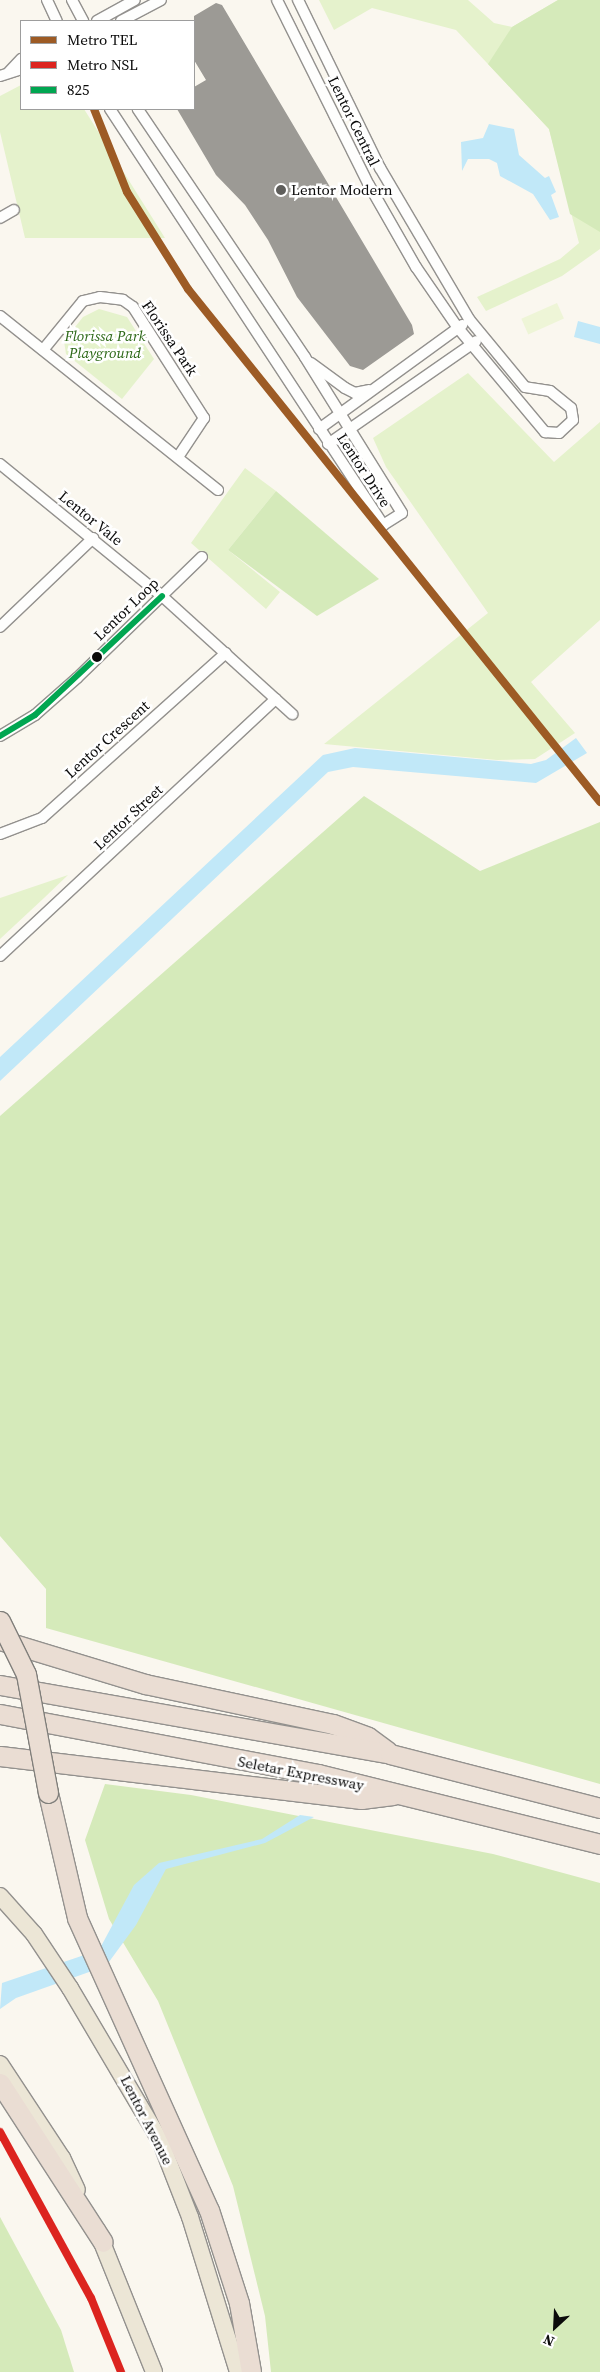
<!DOCTYPE html>
<style>
body{margin:0}
#map{position:relative;width:600px;height:2372px;overflow:hidden;background:#faf7ef;font-family:"Source Serif 4",serif}
div>[style]{position:absolute}
.green>*{inset:0;background:#e5f2cc}
.forest>*{inset:0;background:#d5eaba}
.pitch>*{inset:0;background:#eef5d7;transform-origin:0 0}
.water>*{inset:0;background:#c1e8f8}
.building>*{inset:0;background:#9c9a95}
.roads{filter:drop-shadow(1px 0 #93918e) drop-shadow(-1px 0 #93918e) drop-shadow(0 1px #93918e) drop-shadow(0 -1px #93918e)}
.street>*{height:10px;margin:-5px;padding:0 5px;transform-origin:5px;border-radius:5px;background:#fefefd}
.primary>*{height:16px;margin:-8px;padding:0 8px;transform-origin:8px;border-radius:8px;background:#ece6d6}
.highway>*{height:19px;margin:-9.5px;padding:0 9.5px;transform-origin:9.5px;border-radius:9.5px;background:#eaddd3}
.bridges{filter:drop-shadow(1px 0 #807f7b) drop-shadow(-1px 0 #807f7b) drop-shadow(0 1px #807f7b) drop-shadow(0 -1px #807f7b)}
.highway-bridge>*{height:19px;margin:-9.5px;padding:0 9.5px;transform-origin:9.5px;border-radius:9.5px;background:#eaddd3}
.bus-1>*{height:6px;margin:-3px;padding:0 3px;transform-origin:3px;border-radius:3px;background:#00a651}
.metro-1>*{height:8px;margin:-4px;padding:0 4px;transform-origin:4px;border-radius:4px;background:#9d5b25}
.metro-2>*{height:8px;margin:-4px;padding:0 4px;transform-origin:4px;border-radius:4px;background:#dc241f}
.dots>*{width:14px;height:14px;translate:-50% -50%;box-sizing:border-box;border:2px solid #fff;border-radius:50%}
span{translate:-50% -50%;white-space:nowrap;text-align:center;line-height:1.15;-webkit-text-stroke:5px #fff;paint-order:stroke}
.street-label{font-size:15px;color:#0b0b0b}
.poi-label{font-size:15px;color:#0b0b0b}
.left{translate:0 -50%;text-align:left}
.park-label{font-size:15px;color:#2c6817;font-style:italic}
.legend{position:absolute;left:20px;top:20px;width:175px;height:90px;box-sizing:border-box;background:#fff;border:1px solid #9d9d9d;margin:0;padding:6px 9px;list-style:none;font-size:15px;color:#0b0b0b}
.legend li{display:flex;align-items:center;gap:10px;height:25px}
.legend b{width:25px;border:1px solid #9d9d9d}
.north{position:absolute;left:530px;top:2302px;width:50px;height:50px;-webkit-text-stroke:4px #fff;paint-order:stroke;rotate:205deg;font-size:14px;font-weight:700;line-height:20px;text-align:center;color:#0b0b0b}
.north::after{content:'';display:block;margin:auto;width:18px;height:22px;background:#0b0b0b;clip-path:polygon(50% 0,100% 100%,50% 72%,0 100%)}
</style>
<div id="map">
<div class="green">
<div style="clip-path:polygon(319px 0,468px 0,494px 23px,512px 27px,558px 0,600px 0,600px 249px,562px 276px,486px 311px,477px 297px,560px 259px,579px 243px,549px 129px,456px 30px,372px 8px,334px 30px)"></div>
<div style="clip-path:polygon(21px 85px,21px 109px,84px 109px,165px 238px,25px 238px,0 132px,0 96px)"></div>
<div style="clip-path:polygon(99px 309px,127px 317px,154px 359px,122px 399px,66px 354px,64px 341px,83px 317px)"></div>
<div style="clip-path:polygon(468px 373px,554px 462px,600px 422px,600px 620px,531px 682px,575px 733px,535px 759px,497px 760px,324px 744px,488px 613px,386px 467px,373px 438px)"></div>
<div style="clip-path:polygon(245px 468px,276px 491px,228px 550px,280px 592px,266px 609px,191px 543px)"></div>
<div style="clip-path:polygon(68px 875px,44px 898px,0 939px,0 898px)"></div>
</div>
<div class="forest">
<div style="clip-path:polygon(558px 0,600px 0,600px 232px,570px 214px,549px 129px,488px 64px,512px 27px)"></div>
<div style="clip-path:polygon(276px 491px,379px 579px,317px 616px,228px 550px)"></div>
<div style="clip-path:polygon(364px 796px,480px 871px,600px 822px,600px 1784px,46px 1628px,46px 1589px,0 1536px,0 1116px)"></div>
<div style="clip-path:polygon(105px 1784px,191px 1795px,493px 1854px,600px 1883px,600px 2372px,271px 2372px,265px 2316px,233px 2186px,158px 2001px,109px 1919px,85px 1840px)"></div>
<div style="clip-path:polygon(0 2217px,61px 2330px,74px 2372px,0 2372px)"></div>
</div>
<div class="pitch">
<div style="left:557px;top:303px;width:17px;height:39px;rotate:66deg"></div>
</div>
<div class="water">
<div style="clip-path:polygon(489px 124px,514px 129px,519px 155px,545px 178px,549px 176px,556px 192px,551px 195px,559px 217px,550px 220px,533px 194px,500px 176px,497px 163px,489px 159px,468px 159px,462px 171px,461px 142px,483px 138px)"></div>
<div style="clip-path:polygon(578px 321px,600px 327px,600px 344px,574px 337px)"></div>
<div style="clip-path:polygon(576px 738px,587px 753px,536px 783px,353px 767px,328px 772px,0 1081px,0 1057px,323px 755px,355px 748px,531px 764px,546px 760px)"></div>
<div style="clip-path:polygon(300px 1815px,314px 1817px,265px 1843px,166px 1869px,136px 1925px,106px 1966px,16px 1998px,0 2009px,2px 1983px,99px 1950px,134px 1885px,159px 1863px,262px 1839px)"></div>
</div>
<div class="building">
<div style="clip-path:polygon(216px 3px,222px 5px,412px 325px,414px 334px,363px 370px,350px 366px,297px 297px,268px 240px,245px 205px,216px 175px,177px 109px,194px 109px,194px 87px,206px 80px,194px 60px,194px 16px)"></div>
</div>
<div class="roads">
<div class="street">
<div style="left:47px;top:0;width:23px;rotate:65deg"></div>
<div style="left:72px;top:0;width:24px;rotate:62deg"></div>
<div style="left:277px;top:0;width:207px;rotate:63.6deg"></div>
<div style="left:369px;top:185px;width:95px;rotate:60.2deg"></div>
<div style="left:416px;top:267px;width:74px;rotate:55.5deg"></div>
<div style="left:458px;top:328px;width:136px;rotate:50.1deg"></div>
<div style="left:545px;top:432px;width:14px;rotate:4deg"></div>
<div style="left:559px;top:433px;width:19px;rotate:-43deg"></div>
<div style="left:573px;top:420px;width:12px;rotate:-99deg"></div>
<div style="left:571px;top:408px;width:27px;rotate:-141deg"></div>
<div style="left:550px;top:391px;width:25px;rotate:-171deg"></div>
<div style="left:525px;top:387px;width:88px;rotate:-129.5deg"></div>
<div style="left:469px;top:319px;width:175px;rotate:-120.5deg"></div>
<div style="left:380px;top:168px;width:187px;rotate:-116deg"></div>
<div style="left:97px;top:21px;width:43px;rotate:-28.9deg"></div>
<div style="left:121px;top:21px;width:45px;rotate:-27.7deg"></div>
<div style="left:9px;top:72px;width:18px;rotate:-47deg"></div>
<div style="left:0;top:76px;width:22px;rotate:-18deg"></div>
<div style="left:110px;top:109px;width:498px;rotate:56.7deg"></div>
<div style="left:383px;top:525px;width:22px;rotate:-32deg"></div>
<div style="left:402px;top:513px;width:184px;rotate:-121.9deg"></div>
<div style="left:305px;top:357px;width:299px;rotate:-124deg"></div>
<div style="left:0;top:218px;width:16px;rotate:-30deg"></div>
<div style="left:0;top:316px;width:279px;rotate:38.6deg"></div>
<div style="left:43px;top:350px;width:63px;rotate:-50.8deg"></div>
<div style="left:83px;top:301px;width:17px;rotate:-13deg"></div>
<div style="left:100px;top:297px;width:23px;rotate:7deg"></div>
<div style="left:123px;top:300px;width:12px;rotate:35deg"></div>
<div style="left:133px;top:307px;width:132px;rotate:57.4deg"></div>
<div style="left:204px;top:418px;width:47px;rotate:123.7deg"></div>
<div style="left:311px;top:363px;width:42px;rotate:36.3deg"></div>
<div style="left:345px;top:388px;width:11px;rotate:27deg"></div>
<div style="left:355px;top:393px;width:14px;rotate:-12deg"></div>
<div style="left:319px;top:429px;width:177px;rotate:-36deg"></div>
<div style="left:328px;top:444px;width:180px;rotate:-34.8deg"></div>
<div style="left:0;top:464px;width:209px;rotate:39.2deg"></div>
<div style="left:162px;top:596px;width:176px;rotate:42.2deg"></div>
<div style="left:0;top:627px;width:129px;rotate:-43.7deg"></div>
<div style="left:0;top:736px;width:41px;rotate:-31deg"></div>
<div style="left:35px;top:715px;width:56px;rotate:-41.4deg"></div>
<div style="left:77px;top:678px;width:174px;rotate:-44.1deg"></div>
<div style="left:0;top:834px;width:45px;rotate:-20.9deg"></div>
<div style="left:42px;top:818px;width:247px;rotate:-41.9deg"></div>
<div style="left:0;top:956px;width:377px;rotate:-43deg"></div>
</div>
<div class="primary">
<div style="left:0;top:1896px;width:51px;rotate:48.2deg"></div>
<div style="left:34px;top:1934px;width:65px;rotate:56.3deg"></div>
<div style="left:70px;top:1988px;width:177px;rotate:59.4deg"></div>
<div style="left:160px;top:2140px;width:83px;rotate:68.7deg"></div>
<div style="left:190px;top:2217px;width:162px;rotate:72.8deg"></div>
<div style="left:0;top:2064px;width:113px;rotate:56.6deg"></div>
<div style="left:62px;top:2158px;width:35px;rotate:65deg"></div>
<div style="left:97px;top:2230px;width:153px;rotate:68.1deg"></div>
</div>
<div class="highway">
<div style="left:0;top:1640px;width:152px;rotate:16.9deg"></div>
<div style="left:145px;top:1684px;width:192px;rotate:12deg"></div>
<div style="left:333px;top:1724px;width:37px;rotate:20deg"></div>
<div style="left:368px;top:1737px;width:24px;rotate:36deg"></div>
<div style="left:0;top:1685px;width:396px;rotate:10deg"></div>
<div style="left:390px;top:1754px;width:217px;rotate:14.4deg"></div>
<div style="left:0;top:1714px;width:324px;rotate:10.7deg"></div>
<div style="left:318px;top:1774px;width:291px;rotate:13.9deg"></div>
<div style="left:0;top:1756px;width:364px;rotate:6.8deg"></div>
<div style="left:361px;top:1799px;width:32px;rotate:-7deg"></div>
<div style="left:48px;top:1793px;width:128px;rotate:76.9deg"></div>
<div style="left:77px;top:1918px;width:320px;rotate:65.7deg"></div>
<div style="left:209px;top:2210px;width:98px;rotate:72.1deg"></div>
<div style="left:239px;top:2303px;width:70px;rotate:80.1deg"></div>
<div style="left:0;top:2083px;width:189px;rotate:57.1deg"></div>
</div>
</div>
<div class="bridges">
<div class="highway-bridge">
<div style="left:0;top:1621px;width:59px;rotate:63.9deg"></div>
<div style="left:26px;top:1674px;width:121px;rotate:79.5deg"></div>
</div>
</div>
<div class="bus-1">
<div style="left:0;top:736px;width:41px;rotate:-31deg"></div>
<div style="left:35px;top:715px;width:174px;rotate:-43.1deg"></div>
</div>
<div class="metro-1">
<div style="left:94px;top:109px;width:89px;rotate:68.3deg"></div>
<div style="left:127px;top:192px;width:115px;rotate:57.8deg"></div>
<div style="left:188px;top:289px;width:658px;rotate:51.23deg"></div>
</div>
<div class="metro-2">
<div style="left:0;top:2132px;width:189px;rotate:61.3deg"></div>
<div style="left:91px;top:2298px;width:80px;rotate:67.9deg"></div>
</div>
<div class="dots">
<div style="left:281px;top:190px;background:#5f5e5b"></div>
<div style="left:97px;top:657px;background:#0b0b0b"></div>
</div>
<div class="street-label">
<span style="left:354px;top:121px;rotate:64deg">Lentor Central</span>
<span style="left:170px;top:338px;rotate:56deg">Florissa Park</span>
<span style="left:364px;top:470px;rotate:57deg">Lentor Drive</span>
<span style="left:91px;top:518px;rotate:39deg">Lentor Vale</span>
<span style="left:126px;top:609px;rotate:-44deg">Lentor Loop</span>
<span style="left:107px;top:739px;rotate:-42deg">Lentor Crescent</span>
<span style="left:128px;top:817px;rotate:-43deg">Lentor Street</span>
<span style="left:301px;top:1773px;rotate:11deg">Seletar Expressway</span>
<span style="left:147px;top:2120px;rotate:63deg">Lentor Avenue</span>
</div>
<div class="poi-label">
<span class="left" style="left:291px;top:190px">Lentor Modern</span>
</div>
<div class="park-label">
<span style="left:105px;top:344px">Florissa Park<br>Playground</span>
</div>
<ul class="legend">
<li><b style="height:6px;background:#9d5b25"></b>Metro TEL</li>
<li><b style="height:6px;background:#dc241f"></b>Metro NSL</li>
<li><b style="height:6px;background:#00a651"></b>825</li>
</ul>
<div class="north">N</div>
</div>
